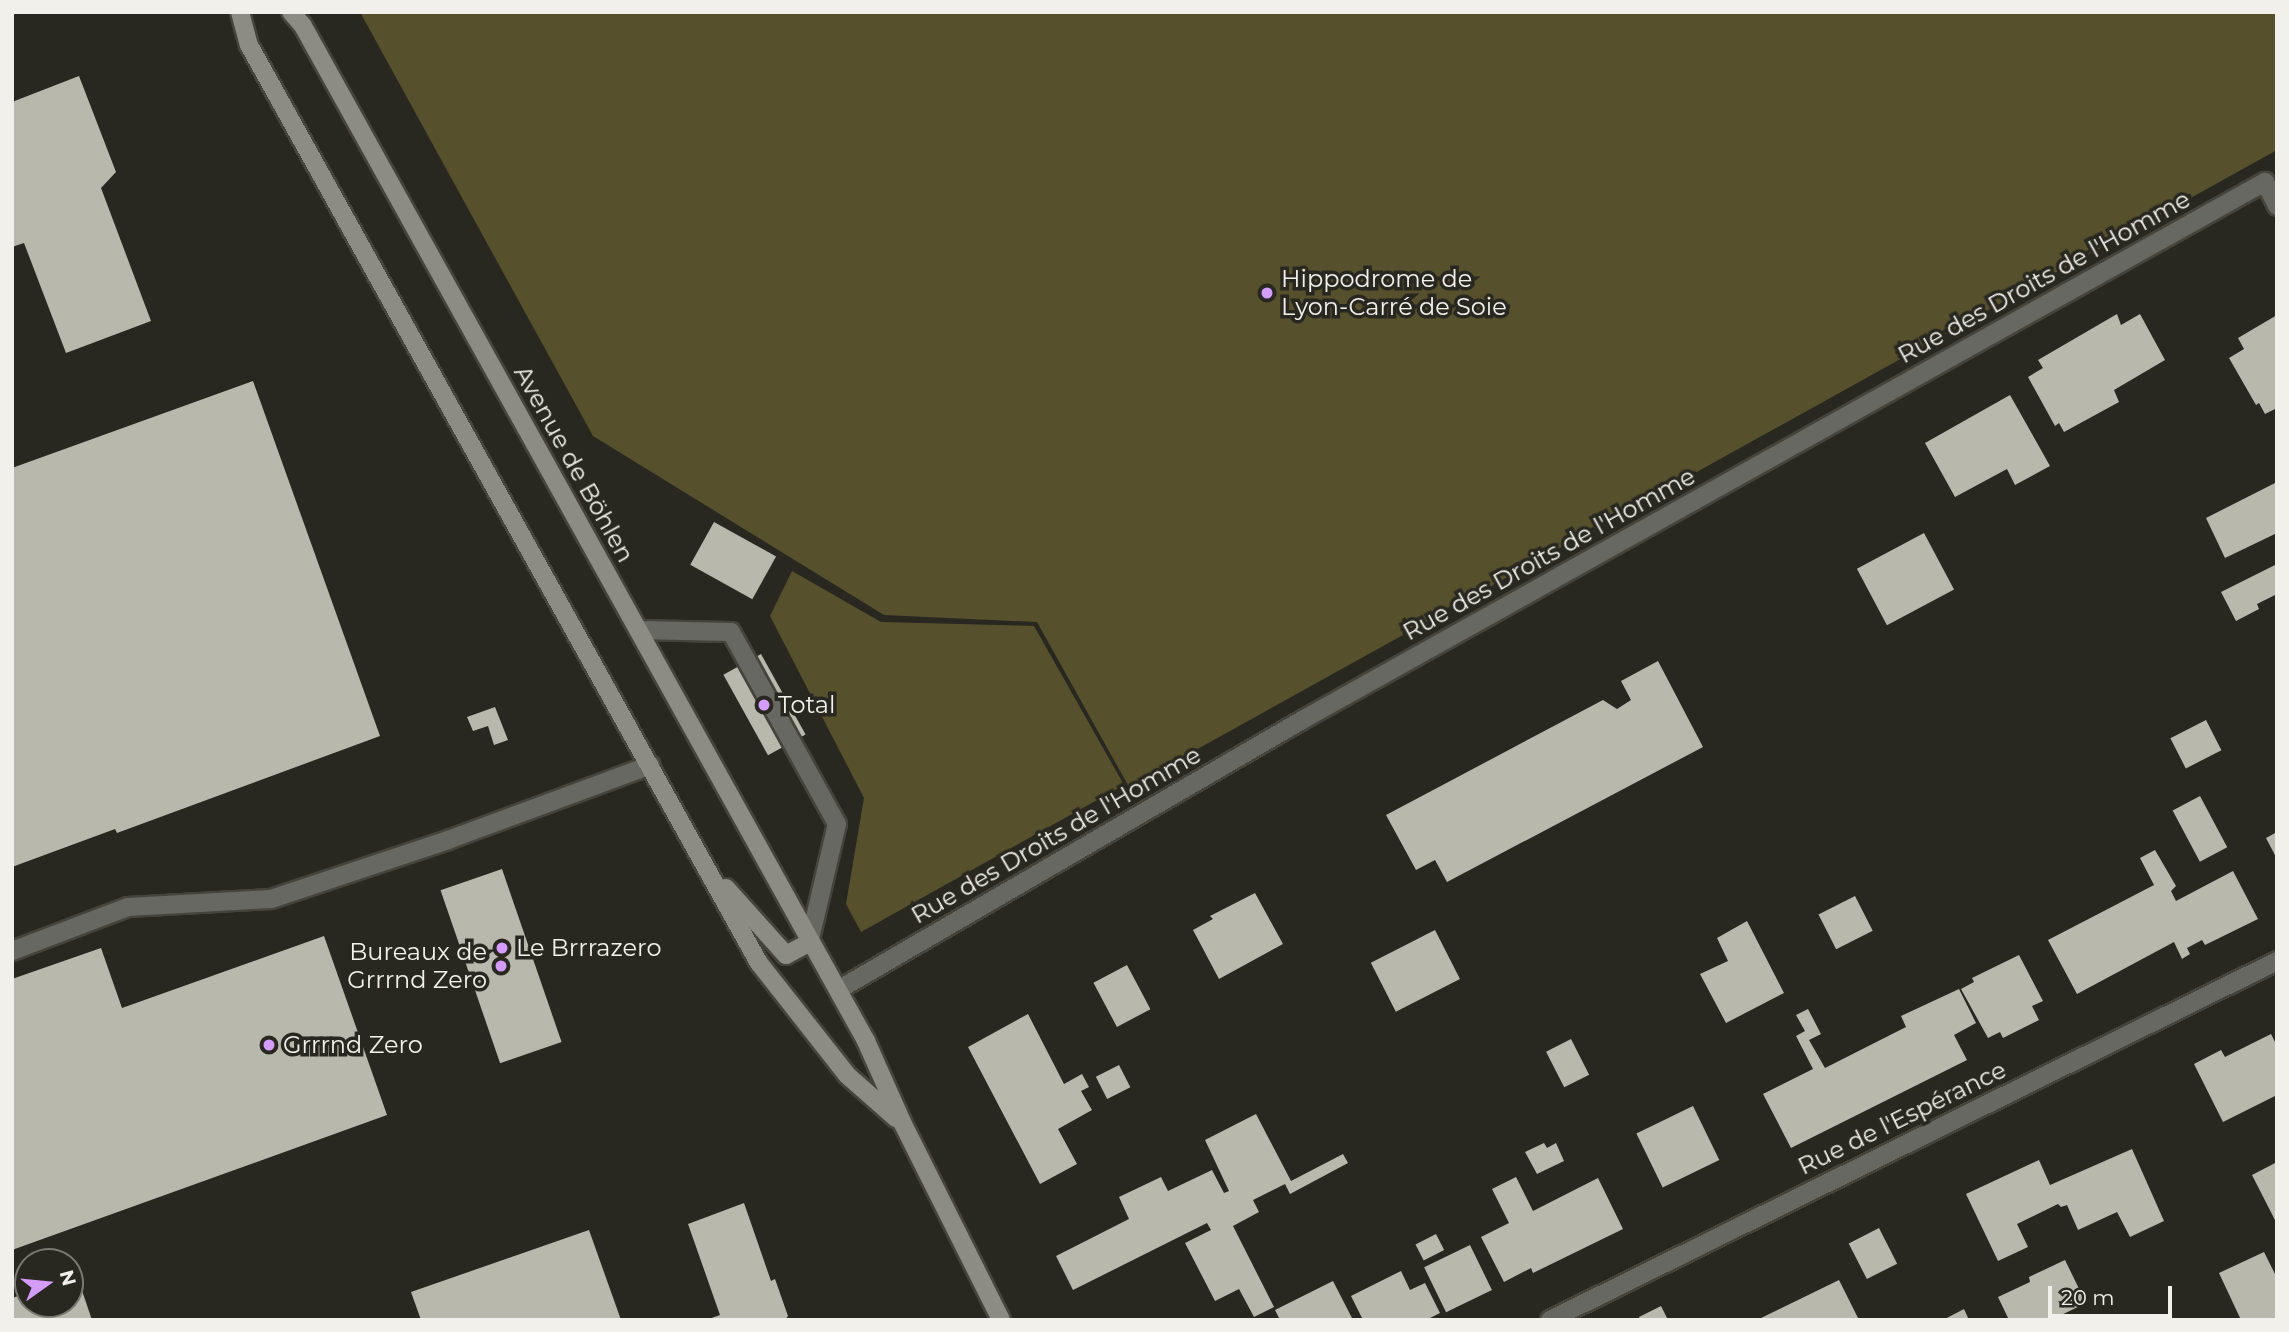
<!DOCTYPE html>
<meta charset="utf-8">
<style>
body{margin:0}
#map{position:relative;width:2289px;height:1332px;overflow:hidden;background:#292820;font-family:Montserrat,sans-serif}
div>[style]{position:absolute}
.green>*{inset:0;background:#56502d}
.building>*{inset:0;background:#b9b8ad;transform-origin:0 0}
.roads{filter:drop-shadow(2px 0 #45443c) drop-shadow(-2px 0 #45443c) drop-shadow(0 2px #45443c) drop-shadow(0 -2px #45443c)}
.service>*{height:18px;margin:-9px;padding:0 9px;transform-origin:9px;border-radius:9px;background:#686863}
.minor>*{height:18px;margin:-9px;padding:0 9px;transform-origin:9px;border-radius:9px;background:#686863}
.secondary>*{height:18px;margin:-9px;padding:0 9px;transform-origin:9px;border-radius:9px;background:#8c8c85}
.dots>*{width:19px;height:19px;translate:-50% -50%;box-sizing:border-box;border:4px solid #292820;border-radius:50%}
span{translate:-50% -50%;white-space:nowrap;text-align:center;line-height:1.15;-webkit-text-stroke:7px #292820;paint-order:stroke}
.street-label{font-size:24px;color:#f1f0eb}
.poi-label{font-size:24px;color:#f1f0eb}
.left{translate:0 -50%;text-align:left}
.right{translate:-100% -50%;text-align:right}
.frame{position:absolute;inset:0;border:14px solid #f1f0eb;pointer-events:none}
.north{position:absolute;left:14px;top:1248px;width:70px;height:70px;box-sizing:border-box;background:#292820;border:2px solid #797871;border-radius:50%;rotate:75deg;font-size:19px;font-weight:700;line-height:28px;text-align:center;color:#f1f0eb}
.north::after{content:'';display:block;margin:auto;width:24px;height:32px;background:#d49cfc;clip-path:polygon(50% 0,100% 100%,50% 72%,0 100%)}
.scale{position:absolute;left:2048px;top:1286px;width:124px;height:32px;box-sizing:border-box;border:4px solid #f1f0eb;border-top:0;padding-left:9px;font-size:21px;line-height:24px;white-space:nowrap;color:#f1f0eb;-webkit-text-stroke:5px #292820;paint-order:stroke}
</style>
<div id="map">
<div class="green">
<div style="clip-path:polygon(360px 12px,2277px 12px,2277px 150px,1129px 787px,1037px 622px,884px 615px,593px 436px)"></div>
<div style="clip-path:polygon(792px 571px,881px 622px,1034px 626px,1124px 785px,861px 932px,846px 904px,864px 798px,770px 616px)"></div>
</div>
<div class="building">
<div style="clip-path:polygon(79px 76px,116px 172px,101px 188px,151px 321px,66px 353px,24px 243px,12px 247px,12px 102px)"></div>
<div style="clip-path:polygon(2117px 314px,2121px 325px,2140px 314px,2165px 360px,2114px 390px,2119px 402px,2064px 432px,2059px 423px,2055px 426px,2028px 377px,2043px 368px,2038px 360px)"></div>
<div style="clip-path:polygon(2277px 315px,2277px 408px,2265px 414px,2259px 403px,2256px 405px,2229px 358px,2244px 349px,2238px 338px)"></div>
<div style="clip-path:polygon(253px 381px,380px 736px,117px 833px,115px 829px,12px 867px,12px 468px)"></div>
<div style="clip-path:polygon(2010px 395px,2050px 466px,2015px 485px,2007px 469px,1955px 497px,1925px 443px)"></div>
<div style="clip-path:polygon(2277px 482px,2277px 533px,2225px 558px,2206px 518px)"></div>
<div style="left:714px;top:522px;width:71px;height:49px;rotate:29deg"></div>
<div style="left:1924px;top:533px;width:64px;height:76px;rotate:62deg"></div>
<div style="clip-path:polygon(2277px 564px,2277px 594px,2257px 604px,2259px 609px,2236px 621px,2221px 592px)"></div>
<div style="left:761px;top:654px;width:92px;height:43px;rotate:61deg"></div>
<div style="clip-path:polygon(1658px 661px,1703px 747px,1447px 882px,1435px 860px,1416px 870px,1386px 815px,1603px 700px,1617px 709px,1631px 700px,1621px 681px)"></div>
<div style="clip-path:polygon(495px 707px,508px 740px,494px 745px,488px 726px,473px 731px,467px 717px)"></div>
<div style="left:2206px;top:720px;width:34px;height:40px;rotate:63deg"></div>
<div style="left:2200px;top:796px;width:58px;height:31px;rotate:62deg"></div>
<div style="clip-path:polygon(2277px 832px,2277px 859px,2266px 838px)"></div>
<div style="clip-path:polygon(2155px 850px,2176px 886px,2171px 891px,2176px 901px,2233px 871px,2258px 919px,2205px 945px,2202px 940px,2187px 948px,2190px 954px,2182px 959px,2174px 942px,2077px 994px,2048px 940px,2154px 885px,2140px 858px)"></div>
<div style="left:502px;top:869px;width:183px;height:65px;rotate:71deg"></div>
<div style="clip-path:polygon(1255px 893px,1283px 944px,1219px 979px,1193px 930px,1213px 919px,1210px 916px)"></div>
<div style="left:1855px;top:896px;width:39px;height:41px;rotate:63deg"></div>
<div style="clip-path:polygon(1747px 921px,1784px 993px,1726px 1023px,1700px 974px,1728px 961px,1717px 938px)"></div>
<div style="left:1435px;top:930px;width:55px;height:72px;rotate:63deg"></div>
<div style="clip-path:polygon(324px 936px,387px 1115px,12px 1250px,12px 979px,101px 948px,122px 1008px)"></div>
<div style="clip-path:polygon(2019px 955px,2043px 1001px,2032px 1006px,2039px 1020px,2003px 1038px,2000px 1032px,1988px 1038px,1961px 989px,1974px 982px,1972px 978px)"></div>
<div style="left:1127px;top:965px;width:50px;height:38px;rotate:62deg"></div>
<div style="clip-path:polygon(1959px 989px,1976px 1023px,1954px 1035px,1967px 1060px,1791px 1148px,1763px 1094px,1813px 1069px,1796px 1036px,1805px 1031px,1796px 1015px,1808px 1009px,1821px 1034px,1809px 1040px,1825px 1068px,1906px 1027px,1901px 1016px)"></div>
<div style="clip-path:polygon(1028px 1014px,1064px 1084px,1082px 1074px,1089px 1087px,1081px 1091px,1092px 1110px,1058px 1129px,1077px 1164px,1040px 1184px,968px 1047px)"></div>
<div style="clip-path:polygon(2271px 1034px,2277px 1046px,2277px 1095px,2223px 1122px,2194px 1064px,2221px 1050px,2225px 1057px)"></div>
<div style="left:1571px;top:1039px;width:40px;height:28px;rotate:63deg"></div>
<div style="left:1119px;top:1065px;width:25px;height:26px;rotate:63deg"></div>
<div style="left:1693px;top:1106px;width:60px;height:63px;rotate:64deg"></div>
<div style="clip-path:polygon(1256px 1114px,1291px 1181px,1343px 1154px,1348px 1163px,1290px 1194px,1285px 1184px,1253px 1200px,1259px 1212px,1233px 1226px,1274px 1307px,1254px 1317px,1239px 1289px,1215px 1301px,1185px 1243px,1211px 1230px,1207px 1223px,1073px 1290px,1056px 1256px,1129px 1219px,1119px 1197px,1161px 1177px,1168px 1191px,1212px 1170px,1224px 1193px,1229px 1191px,1205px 1140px)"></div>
<div style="clip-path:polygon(1544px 1143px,1547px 1148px,1556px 1143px,1564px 1161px,1537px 1174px,1525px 1152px)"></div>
<div style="clip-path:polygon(2132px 1149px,2164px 1221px,2130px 1237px,2117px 1212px,2078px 1230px,2067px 1205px,2061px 1207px,2058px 1204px,2017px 1224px,2028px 1247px,1998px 1261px,1966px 1194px,2039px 1160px,2050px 1185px)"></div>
<div style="clip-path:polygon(2277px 1162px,2277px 1224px,2252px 1175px)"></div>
<div style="clip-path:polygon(1516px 1177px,1533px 1211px,1598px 1178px,1623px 1229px,1533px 1273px,1531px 1268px,1504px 1282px,1481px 1237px,1509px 1223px,1492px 1189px)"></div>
<div style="clip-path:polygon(744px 1203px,771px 1281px,775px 1279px,788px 1316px,785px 1320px,706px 1320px,720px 1315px,688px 1224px)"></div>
<div style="left:1879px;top:1228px;width:40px;height:34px;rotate:63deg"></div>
<div style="clip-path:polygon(589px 1230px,621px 1320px,421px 1320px,411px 1292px)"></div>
<div style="left:1436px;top:1234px;width:18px;height:23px;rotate:63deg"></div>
<div style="left:1470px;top:1245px;width:50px;height:51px;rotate:64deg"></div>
<div style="clip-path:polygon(2264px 1252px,2277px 1278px,2277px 1320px,2241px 1320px,2219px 1273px)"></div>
<div style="clip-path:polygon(2065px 1260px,2086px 1303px,2051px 1320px,2009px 1320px,1998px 1297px,2030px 1282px,2029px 1277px)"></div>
<div style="clip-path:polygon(1401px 1271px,1410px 1290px,1425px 1283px,1440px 1313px,1426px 1320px,1363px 1320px,1351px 1296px)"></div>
<div style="clip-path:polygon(77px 1276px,92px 1320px,12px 1320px,12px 1298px,28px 1293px,28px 1304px,70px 1304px,70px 1278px)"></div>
<div style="clip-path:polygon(1839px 1280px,1859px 1320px,1757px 1320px)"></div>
<div style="clip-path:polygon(1333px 1281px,1353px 1320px,1280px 1320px,1275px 1310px)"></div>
<div style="clip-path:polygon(1661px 1306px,1668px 1320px,1640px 1320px,1639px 1317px)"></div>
<div style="clip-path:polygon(1964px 1309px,1969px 1320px,1943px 1320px)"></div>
</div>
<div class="roads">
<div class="service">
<div style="left:638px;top:630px;width:93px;rotate:1.2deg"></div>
<div style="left:731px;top:632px;width:219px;rotate:61.1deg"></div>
<div style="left:837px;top:824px;width:122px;rotate:103.2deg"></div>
<div style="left:12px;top:951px;width:124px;rotate:-20.8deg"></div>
<div style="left:128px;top:907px;width:143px;rotate:-3.2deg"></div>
<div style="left:271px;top:899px;width:187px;rotate:-18.4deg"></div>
<div style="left:448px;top:840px;width:216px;rotate:-20.3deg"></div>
</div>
<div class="minor">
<div style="left:838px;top:990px;width:539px;rotate:-30.18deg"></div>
<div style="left:1304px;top:719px;width:1101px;rotate:-29.2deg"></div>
<div style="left:2265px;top:182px;width:27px;rotate:63deg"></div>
<div style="left:1550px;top:1320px;width:811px;rotate:-26.28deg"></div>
</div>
<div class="secondary">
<div style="left:240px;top:12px;width:34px;rotate:75deg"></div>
<div style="left:249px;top:45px;width:1050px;rotate:60.95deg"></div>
<div style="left:759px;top:963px;width:142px;rotate:51.8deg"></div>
<div style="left:847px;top:1075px;width:65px;rotate:41.3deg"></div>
<div style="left:291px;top:12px;width:18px;rotate:49deg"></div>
<div style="left:303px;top:26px;width:1161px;rotate:60.98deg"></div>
<div style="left:866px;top:1041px;width:89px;rotate:66deg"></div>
<div style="left:902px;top:1122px;width:221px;rotate:63.4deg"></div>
<div style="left:726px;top:888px;width:90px;rotate:48.2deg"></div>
<div style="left:786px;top:955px;width:26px;rotate:-28deg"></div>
</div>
</div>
<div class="dots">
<div style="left:1267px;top:293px;background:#d49cfc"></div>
<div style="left:764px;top:705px;background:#d49cfc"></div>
<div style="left:502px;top:948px;background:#d49cfc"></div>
<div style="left:501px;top:966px;background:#d49cfc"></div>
<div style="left:269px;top:1045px;background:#d49cfc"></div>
</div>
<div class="street-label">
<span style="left:2044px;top:277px;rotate:-29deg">Rue des Droits de l'Homme</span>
<span style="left:574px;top:464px;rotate:61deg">Avenue de Böhlen</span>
<span style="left:1549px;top:554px;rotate:-29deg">Rue des Droits de l'Homme</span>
<span style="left:1056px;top:835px;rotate:-30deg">Rue des Droits de l'Homme</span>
<span style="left:1902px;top:1118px;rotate:-26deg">Rue de l'Espérance</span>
</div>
<div class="poi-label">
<span class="left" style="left:1281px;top:293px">Hippodrome de<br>Lyon-Carré de Soie</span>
<span class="left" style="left:778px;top:705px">Total</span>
<span class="left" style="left:516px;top:948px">Le Brrrazero</span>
<span class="right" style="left:487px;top:966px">Bureaux de<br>Grrrnd Zero</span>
<span class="left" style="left:283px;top:1045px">Grrrnd Zero</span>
</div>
<div class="frame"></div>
<div class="north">N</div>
<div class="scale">20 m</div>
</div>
